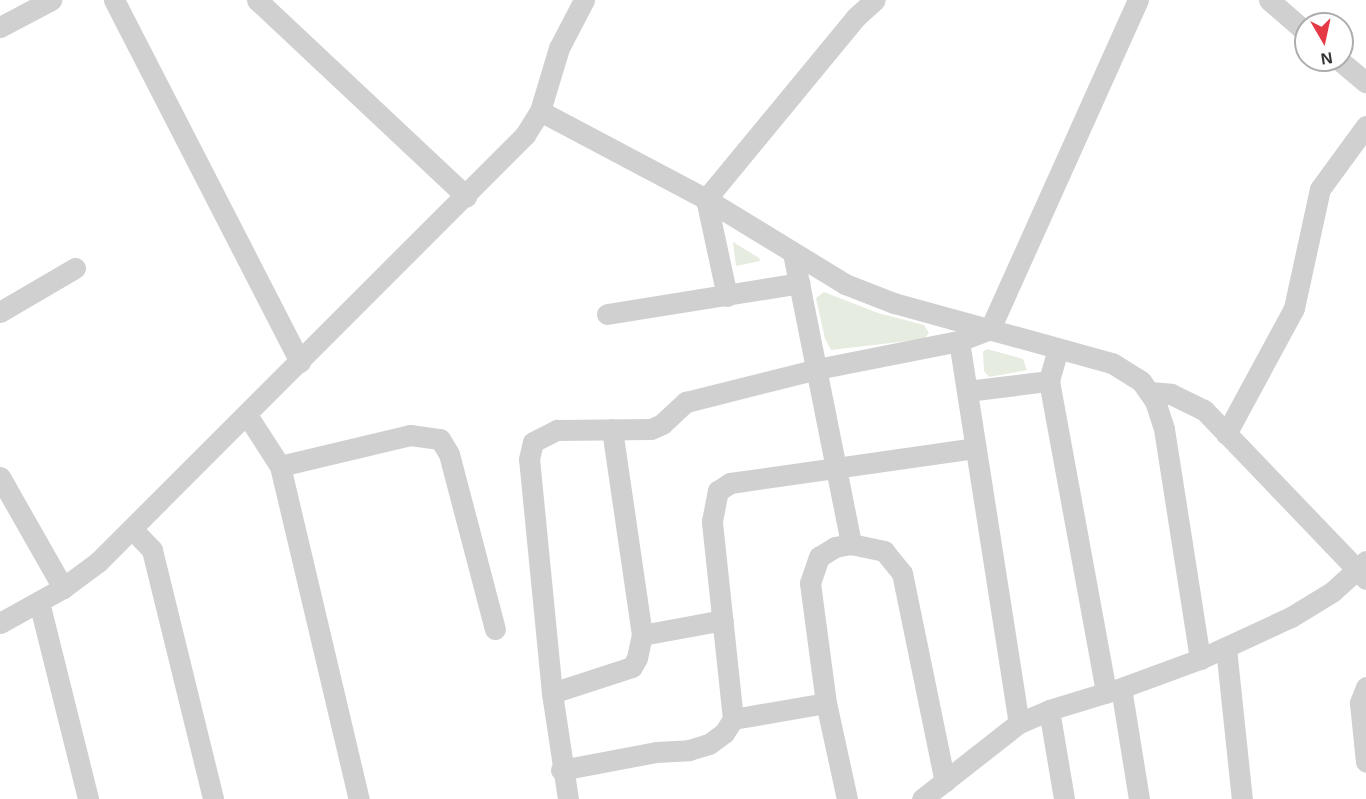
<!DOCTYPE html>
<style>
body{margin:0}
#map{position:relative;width:1366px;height:799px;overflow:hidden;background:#fff;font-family:Arial,sans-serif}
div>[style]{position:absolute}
.green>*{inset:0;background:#e6ecdf}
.minor>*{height:21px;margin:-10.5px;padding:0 10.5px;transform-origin:10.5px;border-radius:10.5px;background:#d0d0d0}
span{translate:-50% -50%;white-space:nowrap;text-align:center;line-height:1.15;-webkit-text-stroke:6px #fff;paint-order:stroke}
.north{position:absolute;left:1294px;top:12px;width:60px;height:60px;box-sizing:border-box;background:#fff;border:2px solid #adadad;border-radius:50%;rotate:171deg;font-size:16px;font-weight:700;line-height:24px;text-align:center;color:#333}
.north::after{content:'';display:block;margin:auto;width:21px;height:27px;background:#e63946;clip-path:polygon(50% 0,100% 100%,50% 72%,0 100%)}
</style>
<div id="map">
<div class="green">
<div style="clip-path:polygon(733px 242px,759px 258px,760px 261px,736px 266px)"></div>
<div style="clip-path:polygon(824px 292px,878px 313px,924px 325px,929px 333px,924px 339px,831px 350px,825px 339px,816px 298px)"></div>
<div style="clip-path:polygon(987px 349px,1023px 359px,1027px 370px,989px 377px,984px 371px,983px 352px)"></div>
</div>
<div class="minor">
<div style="left:114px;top:0;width:407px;rotate:62.8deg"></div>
<div style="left:257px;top:0;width:287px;rotate:43.2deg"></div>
<div style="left:1269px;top:0;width:49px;rotate:40.9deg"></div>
<div style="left:0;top:27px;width:58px;rotate:-27.9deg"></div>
<div style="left:1339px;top:60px;width:35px;rotate:40deg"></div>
<div style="left:540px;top:111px;width:188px;rotate:27.9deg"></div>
<div style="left:706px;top:199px;width:163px;rotate:31.4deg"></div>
<div style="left:845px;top:284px;width:53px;rotate:21.2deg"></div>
<div style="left:894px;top:303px;width:226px;rotate:15.4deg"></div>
<div style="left:1112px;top:363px;width:34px;rotate:32deg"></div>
<div style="left:1141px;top:381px;width:24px;rotate:55deg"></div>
<div style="left:1155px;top:401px;width:29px;rotate:72deg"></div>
<div style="left:1164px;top:429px;width:233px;rotate:81.1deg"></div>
<div style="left:793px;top:253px;width:297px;rotate:78.7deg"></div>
<div style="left:727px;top:296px;width:99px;rotate:-102.2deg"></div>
<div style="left:706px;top:199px;width:236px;rotate:-50.5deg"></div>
<div style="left:856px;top:17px;width:25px;rotate:-42deg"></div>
<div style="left:0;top:312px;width:87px;rotate:-30.4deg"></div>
<div style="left:607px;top:314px;width:195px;rotate:-9.1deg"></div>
<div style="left:959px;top:341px;width:387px;rotate:81.1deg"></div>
<div style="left:1058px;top:349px;width:33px;rotate:106deg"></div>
<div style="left:1049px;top:381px;width:317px;rotate:79.6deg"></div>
<div style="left:967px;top:391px;width:83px;rotate:-7deg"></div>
<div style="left:1150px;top:392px;width:21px;rotate:5deg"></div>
<div style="left:1171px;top:394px;width:37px;rotate:26deg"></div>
<div style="left:1204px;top:410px;width:234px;rotate:46.2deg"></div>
<div style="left:247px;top:415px;width:61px;rotate:57.1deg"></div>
<div style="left:280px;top:466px;width:342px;rotate:76.7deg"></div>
<div style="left:1226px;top:434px;width:143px;rotate:-61.6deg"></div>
<div style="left:1294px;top:308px;width:122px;rotate:-77.7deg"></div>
<div style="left:1320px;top:189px;width:78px;rotate:-53.9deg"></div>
<div style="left:280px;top:466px;width:134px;rotate:-13.4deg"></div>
<div style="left:410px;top:435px;width:30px;rotate:8deg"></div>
<div style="left:440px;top:439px;width:17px;rotate:59deg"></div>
<div style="left:449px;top:454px;width:181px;rotate:75.3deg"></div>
<div style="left:0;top:477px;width:128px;rotate:60.4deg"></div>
<div style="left:132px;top:529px;width:29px;rotate:46deg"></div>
<div style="left:152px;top:550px;width:256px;rotate:76.2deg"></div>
<div style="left:39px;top:602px;width:203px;rotate:76deg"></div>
<div style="left:0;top:623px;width:72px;rotate:-29.1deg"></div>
<div style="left:63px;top:588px;width:44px;rotate:-36.6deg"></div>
<div style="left:98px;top:562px;width:604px;rotate:-45deg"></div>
<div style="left:525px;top:135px;width:28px;rotate:-58deg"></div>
<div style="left:540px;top:111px;width:66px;rotate:-73.2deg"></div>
<div style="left:559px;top:48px;width:54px;rotate:-62.5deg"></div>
<div style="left:642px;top:635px;width:82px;rotate:-10.5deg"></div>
<div style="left:1226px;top:648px;width:152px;rotate:84deg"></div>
<div style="left:1366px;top:687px;width:17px;rotate:111deg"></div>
<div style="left:1360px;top:703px;width:59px;rotate:84.2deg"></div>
<div style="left:552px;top:693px;width:84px;rotate:-18deg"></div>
<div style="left:632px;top:667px;width:10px;rotate:-61deg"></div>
<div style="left:637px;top:658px;width:24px;rotate:-78deg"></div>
<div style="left:642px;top:635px;width:208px;rotate:-98.3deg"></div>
<div style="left:1049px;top:710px;width:90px;rotate:80.4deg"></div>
<div style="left:733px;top:719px;width:199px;rotate:-96.1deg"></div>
<div style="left:712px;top:521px;width:31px;rotate:-79deg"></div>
<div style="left:718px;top:491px;width:14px;rotate:-34deg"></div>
<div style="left:730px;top:483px;width:247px;rotate:-8.1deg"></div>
<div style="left:561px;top:770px;width:97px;rotate:-10.7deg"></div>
<div style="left:656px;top:752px;width:33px;rotate:-3deg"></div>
<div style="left:689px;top:750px;width:21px;rotate:-17deg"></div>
<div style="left:709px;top:744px;width:19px;rotate:-36deg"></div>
<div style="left:724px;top:733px;width:17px;rotate:-57deg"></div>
<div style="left:733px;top:719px;width:94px;rotate:-9.8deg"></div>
<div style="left:568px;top:799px;width:107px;rotate:-98.6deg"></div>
<div style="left:552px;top:693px;width:235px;rotate:-95.6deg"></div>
<div style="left:529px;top:459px;width:17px;rotate:-77deg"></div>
<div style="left:533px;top:442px;width:27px;rotate:-27deg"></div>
<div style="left:557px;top:430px;width:94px;rotate:-0.6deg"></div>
<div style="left:651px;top:429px;width:12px;rotate:-24deg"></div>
<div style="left:662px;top:424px;width:33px;rotate:-43deg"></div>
<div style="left:686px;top:402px;width:135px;rotate:-14.1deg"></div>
<div style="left:817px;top:369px;width:145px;rotate:-11.2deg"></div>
<div style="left:959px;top:341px;width:33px;rotate:-21deg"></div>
<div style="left:990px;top:329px;width:361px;rotate:-65.8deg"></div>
<div style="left:847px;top:799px;width:98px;rotate:-102.3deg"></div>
<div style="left:826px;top:703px;width:121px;rotate:-97.6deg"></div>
<div style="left:810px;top:583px;width:28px;rotate:-71deg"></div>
<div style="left:819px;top:557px;width:19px;rotate:-32deg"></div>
<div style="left:835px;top:547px;width:16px;rotate:-11deg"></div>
<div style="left:851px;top:544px;width:34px;rotate:12deg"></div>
<div style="left:884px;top:551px;width:28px;rotate:51deg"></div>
<div style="left:902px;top:573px;width:213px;rotate:78.4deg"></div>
<div style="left:922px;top:799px;width:123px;rotate:-38.1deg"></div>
<div style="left:1019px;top:723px;width:33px;rotate:-23deg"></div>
<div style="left:1049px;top:710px;width:72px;rotate:-16.9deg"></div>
<div style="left:1139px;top:799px;width:112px;rotate:-99.2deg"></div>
<div style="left:1121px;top:688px;width:84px;rotate:-20.2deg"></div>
<div style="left:1200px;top:659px;width:100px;rotate:-24.8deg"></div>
<div style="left:1291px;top:617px;width:48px;rotate:-31.4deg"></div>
<div style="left:1332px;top:592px;width:46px;rotate:-42.4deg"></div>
</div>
<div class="north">N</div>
</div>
